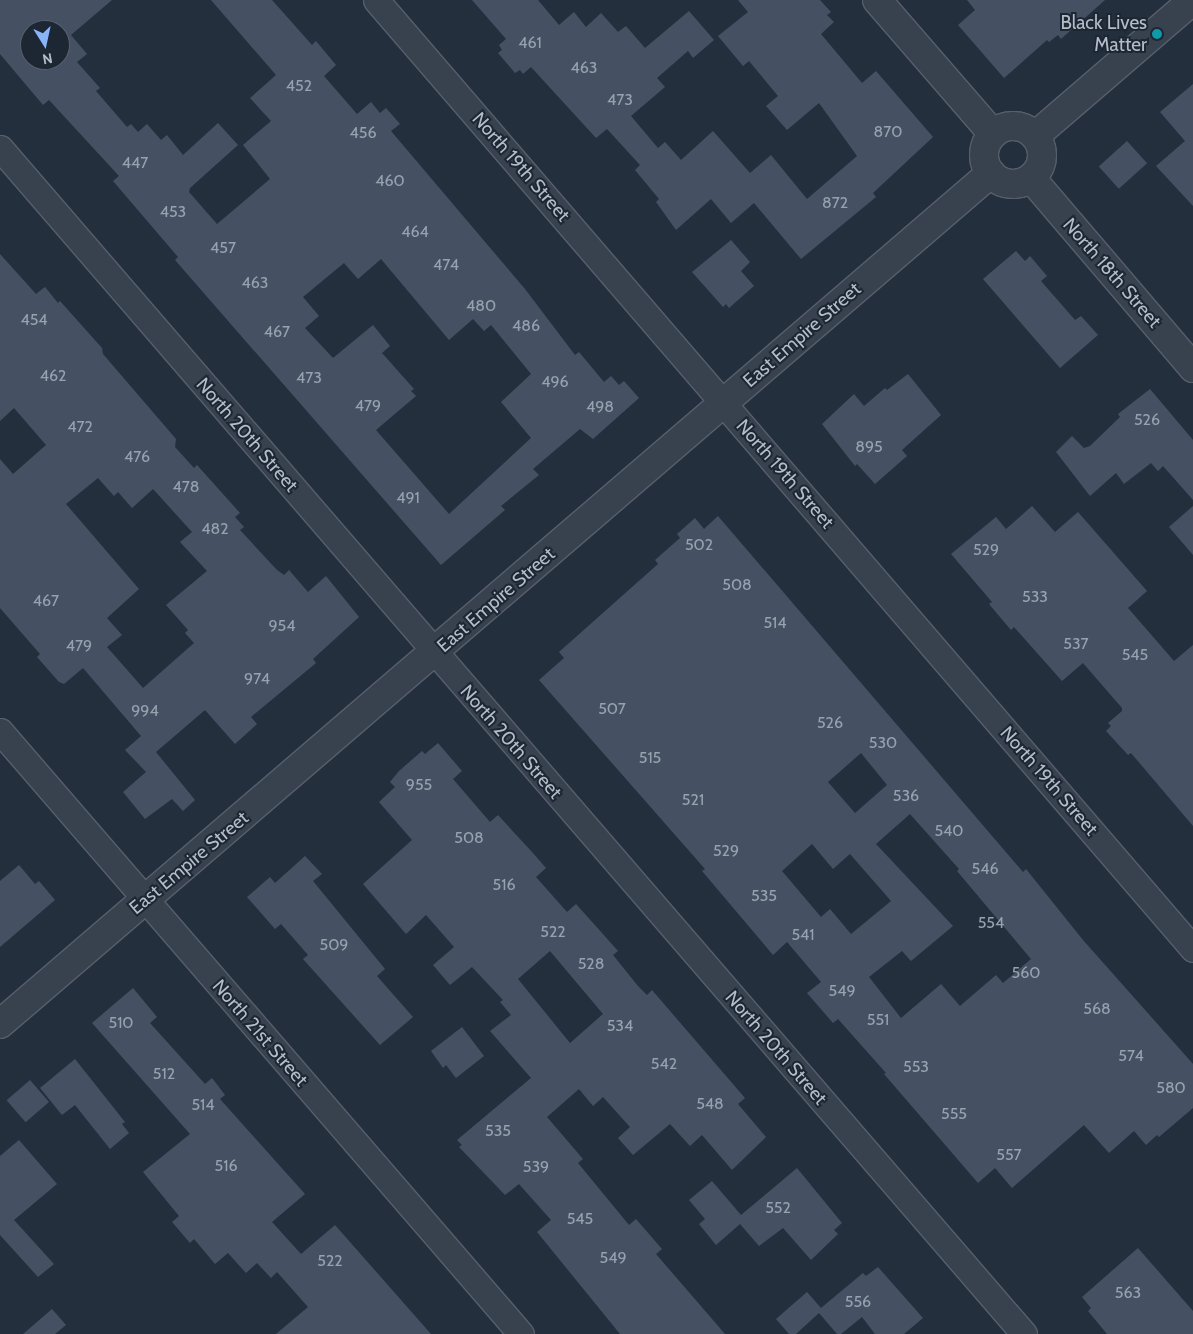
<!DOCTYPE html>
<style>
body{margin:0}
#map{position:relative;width:1193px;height:1334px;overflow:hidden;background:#242f3e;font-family:Cabin,sans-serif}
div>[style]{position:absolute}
.building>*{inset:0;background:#455162;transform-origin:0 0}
.roads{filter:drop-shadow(1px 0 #565f6c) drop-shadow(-1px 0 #565f6c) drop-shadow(0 1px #565f6c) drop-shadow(0 -1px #565f6c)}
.minor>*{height:25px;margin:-12.5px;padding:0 12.5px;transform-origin:12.5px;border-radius:12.5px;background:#38414e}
.tertiary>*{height:28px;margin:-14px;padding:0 14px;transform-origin:14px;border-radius:14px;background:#38414e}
.tertiary>.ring{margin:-14px;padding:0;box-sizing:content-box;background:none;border:28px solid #38414e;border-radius:50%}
.dots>*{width:14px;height:14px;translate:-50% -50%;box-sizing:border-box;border:2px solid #1d2633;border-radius:50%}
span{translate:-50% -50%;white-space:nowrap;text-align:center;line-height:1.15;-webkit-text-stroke:4px #1d2633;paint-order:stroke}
.number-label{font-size:16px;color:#98a1af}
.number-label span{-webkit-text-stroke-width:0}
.poi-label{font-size:19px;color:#b4bcc9}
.right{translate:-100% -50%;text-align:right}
.street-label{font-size:19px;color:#b4bcc9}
.north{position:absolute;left:20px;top:20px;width:50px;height:50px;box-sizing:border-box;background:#1d2633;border:1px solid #59626f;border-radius:50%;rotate:170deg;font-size:14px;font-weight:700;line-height:20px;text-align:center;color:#b4bcc9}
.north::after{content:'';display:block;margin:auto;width:18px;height:22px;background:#8ab4f8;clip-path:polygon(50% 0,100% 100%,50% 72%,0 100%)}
</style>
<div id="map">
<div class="building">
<div style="clip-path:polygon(evenodd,0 0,112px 0,71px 35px,87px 54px,77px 62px,100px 88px,96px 91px,127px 127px,131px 124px,138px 132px,147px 124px,161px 140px,167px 135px,183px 155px,218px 123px,238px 145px,190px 188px,189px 192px,217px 224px,270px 179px,243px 145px,271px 121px,250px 98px,276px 75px,211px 0,272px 0,312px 45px,316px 41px,336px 65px,324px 76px,357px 114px,371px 102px,380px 113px,386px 108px,400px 124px,391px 131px,525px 289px,575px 355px,579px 352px,604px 382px,611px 376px,619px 385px,624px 381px,639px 398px,593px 439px,580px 429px,533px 469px,539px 475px,501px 506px,505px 510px,441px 565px,175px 260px,178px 257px,113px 181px,119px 176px,49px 100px,43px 105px,0 54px,0 0,30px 30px,60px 30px,60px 60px,30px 60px,30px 30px,0 0,381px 259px,449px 340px,473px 319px,484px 331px,491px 325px,531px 374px,501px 402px,531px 438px,449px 514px,376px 430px,416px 396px,411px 391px,414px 389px,382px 353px,390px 346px,373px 325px,333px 358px,305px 328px,319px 316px,303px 297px,344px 263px,358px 279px,381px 259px)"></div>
<div style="clip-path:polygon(472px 0,538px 0,559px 25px,574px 12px,586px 27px,601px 13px,618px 32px,626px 26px,645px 48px,689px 11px,714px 40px,693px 58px,688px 51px,657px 78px,665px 87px,631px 116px,658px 148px,665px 142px,681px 160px,713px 131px,750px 173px,771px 155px,807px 199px,857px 156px,819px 103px,787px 130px,766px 106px,778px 96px,749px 61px,743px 66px,718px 36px,748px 12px,738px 0,820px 0,831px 12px,827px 15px,834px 22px,821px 34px,862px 83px,876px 71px,933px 137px,873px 193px,876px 197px,801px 259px,754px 203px,731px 223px,711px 199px,676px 230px,656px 202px,659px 199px,635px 170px,640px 165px,607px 129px,596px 138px,531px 67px,523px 74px,520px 70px,515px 73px,498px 53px,502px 50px,499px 45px,506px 39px)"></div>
<div style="clip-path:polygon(967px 0,1105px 0,1061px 39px,1058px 35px,1049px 42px,1047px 40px,1004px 78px,958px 25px,975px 10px)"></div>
<div style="clip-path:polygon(1193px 84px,1193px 206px,1156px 166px,1185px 141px,1160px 112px)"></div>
<div style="left:1127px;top:141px;width:30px;height:38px;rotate:48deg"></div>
<div style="clip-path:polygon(731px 240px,750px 262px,741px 271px,754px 286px,729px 308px,726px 304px,723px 307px,692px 272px)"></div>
<div style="clip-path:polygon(1016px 251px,1025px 261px,1030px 256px,1047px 276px,1041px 281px,1075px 320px,1081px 316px,1098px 335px,1060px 368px,983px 279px)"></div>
<div style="clip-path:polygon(evenodd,0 254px,36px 294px,45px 287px,58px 303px,60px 301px,102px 348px,103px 354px,176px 439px,175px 447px,194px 468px,197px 465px,240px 513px,235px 517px,244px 527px,240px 530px,277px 570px,284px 575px,289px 570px,308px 592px,326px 576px,359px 617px,313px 659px,316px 663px,251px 717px,257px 724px,235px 744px,205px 710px,156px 752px,195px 800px,183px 811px,172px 799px,145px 819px,123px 792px,146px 772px,125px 750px,141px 736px,83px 668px,64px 684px,59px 682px,37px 657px,40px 654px,0 608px,0 459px,13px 474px,46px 445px,14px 408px,0 421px,0 254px,98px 478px,114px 496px,118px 492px,132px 508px,153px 489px,192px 532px,180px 542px,207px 571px,166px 605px,188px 630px,185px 633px,194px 643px,143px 688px,107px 647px,122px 635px,107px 618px,139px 589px,66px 504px,98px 478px)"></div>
<div style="clip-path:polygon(908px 374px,941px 415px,902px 450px,907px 456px,875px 484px,857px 464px,855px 466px,822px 424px,854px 394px,864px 406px,885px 388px,887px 390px)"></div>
<div style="clip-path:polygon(1150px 389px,1193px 440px,1193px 500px,1163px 466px,1158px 471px,1151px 463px,1124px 484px,1116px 473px,1090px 496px,1056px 452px,1072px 436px,1084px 448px,1090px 446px,1120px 417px,1118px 414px)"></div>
<div style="clip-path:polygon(1032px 506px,1055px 532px,1078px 512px,1147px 591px,1128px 608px,1174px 661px,1193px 645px,1193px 826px,1131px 753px,1128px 755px,1106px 731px,1111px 726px,1108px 723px,1122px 711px,1122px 708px,1083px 663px,1062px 681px,1014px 627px,1011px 630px,989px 604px,992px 602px,951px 554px,996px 517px,1006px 529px)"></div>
<div style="clip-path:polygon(1193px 506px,1193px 555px,1169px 527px)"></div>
<div style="clip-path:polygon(evenodd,718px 516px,1023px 872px,1026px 869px,1083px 940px,1193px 1064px,1193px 1108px,1159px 1137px,1157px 1135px,1146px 1145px,1134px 1131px,1109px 1153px,1084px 1125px,1012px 1188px,995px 1168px,978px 1183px,884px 1074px,886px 1073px,838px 1019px,833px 1023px,807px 993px,821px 982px,787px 942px,773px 955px,702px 871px,705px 869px,539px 680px,564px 658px,559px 652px,658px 564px,655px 560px,680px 538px,677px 534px,695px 518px,704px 529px,718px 516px,861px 753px,887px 785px,855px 813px,828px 782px,861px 753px,718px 516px,910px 814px,959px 869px,957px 871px,1031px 959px,1003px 983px,996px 975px,960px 1006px,941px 984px,901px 1018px,869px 977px,902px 951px,911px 961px,953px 926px,876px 844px,910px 814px,718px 516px,812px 844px,833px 869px,850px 854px,891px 901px,851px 934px,830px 909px,821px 917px,782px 871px,812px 844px)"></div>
<div style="clip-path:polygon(evenodd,438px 743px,462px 771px,453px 779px,490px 822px,498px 815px,532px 852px,546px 868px,536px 877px,567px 912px,576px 904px,602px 933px,618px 951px,613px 955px,638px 986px,647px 995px,652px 990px,745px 1098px,738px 1104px,766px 1137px,732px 1170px,702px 1135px,690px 1146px,670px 1124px,633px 1155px,618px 1138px,630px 1127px,603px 1097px,593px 1106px,579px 1089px,547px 1117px,583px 1159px,578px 1163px,629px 1225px,636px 1219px,662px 1249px,656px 1254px,725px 1334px,620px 1334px,537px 1232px,551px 1220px,519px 1184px,505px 1195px,459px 1147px,462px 1145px,457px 1140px,531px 1078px,490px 1031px,511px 1015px,500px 1002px,503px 1000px,472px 967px,450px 985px,433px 965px,454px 947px,426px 915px,406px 934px,363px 884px,412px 840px,379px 802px,395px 787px,390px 782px,399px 771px,422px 751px,425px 754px,438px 743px,550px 951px,603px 1014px,570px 1043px,518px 979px,550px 951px)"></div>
<div style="clip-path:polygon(305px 856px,322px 874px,313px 881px,385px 969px,377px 976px,413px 1017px,380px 1045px,303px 959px,308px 955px,281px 924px,275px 929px,247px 897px,270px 877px,275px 883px)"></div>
<div style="clip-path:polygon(19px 865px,35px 884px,39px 881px,55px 900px,0 947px,0 881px)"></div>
<div style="clip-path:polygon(133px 988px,157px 1017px,150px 1023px,205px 1084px,212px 1078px,225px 1095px,220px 1099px,305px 1194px,272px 1222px,301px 1254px,335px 1225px,431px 1334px,276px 1334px,308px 1307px,277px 1272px,271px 1278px,257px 1263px,246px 1273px,228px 1253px,215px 1264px,194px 1239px,190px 1243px,172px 1222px,179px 1216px,143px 1172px,190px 1134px,92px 1023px)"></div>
<div style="clip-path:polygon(462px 1027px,484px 1056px,456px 1078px,446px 1065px,443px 1068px,431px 1051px)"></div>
<div style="clip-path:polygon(75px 1059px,125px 1122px,122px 1124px,129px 1133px,110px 1149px,75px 1105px,62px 1115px,40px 1088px)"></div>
<div style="left:30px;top:1080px;width:29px;height:31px;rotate:49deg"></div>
<div style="clip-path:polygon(19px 1140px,57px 1184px,14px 1220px,54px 1264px,38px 1277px,0 1235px,0 1156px)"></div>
<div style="clip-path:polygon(797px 1168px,842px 1223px,834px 1230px,838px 1234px,811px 1260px,783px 1228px,759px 1246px,740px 1224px,716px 1245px,699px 1224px,705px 1219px,689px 1200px,712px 1181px,741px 1215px)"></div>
<div style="clip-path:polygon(1138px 1248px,1193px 1311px,1193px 1334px,1107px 1334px,1088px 1311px,1091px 1308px,1082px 1297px)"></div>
<div style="clip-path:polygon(878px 1267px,923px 1318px,904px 1334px,875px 1334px,862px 1317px,841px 1334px,837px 1334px,819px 1313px,796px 1334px,789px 1334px,776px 1319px,807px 1292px,821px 1308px,863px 1273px,866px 1276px)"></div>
<div style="clip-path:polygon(52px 1309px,66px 1325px,55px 1334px,23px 1334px)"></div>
</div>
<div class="roads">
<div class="minor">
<div style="left:376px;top:0;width:1252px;rotate:49.27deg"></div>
<div style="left:0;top:148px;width:1567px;rotate:49.19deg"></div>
<div style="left:0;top:731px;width:797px;rotate:49.17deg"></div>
</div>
<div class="tertiary">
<div style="left:877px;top:0;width:177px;rotate:49.1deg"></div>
<div class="ring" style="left:984px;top:126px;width:30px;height:30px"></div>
<div style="left:1035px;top:136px;width:208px;rotate:-40.7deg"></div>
<div style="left:1031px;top:178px;width:250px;rotate:49.5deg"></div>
<div style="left:0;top:1024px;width:1306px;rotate:-40.65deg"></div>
</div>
</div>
<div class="dots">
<div style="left:1157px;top:34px;background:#0f9aa8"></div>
</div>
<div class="number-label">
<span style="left:530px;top:43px">461</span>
<span style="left:584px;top:68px">463</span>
<span style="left:299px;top:86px">452</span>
<span style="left:620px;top:100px">473</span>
<span style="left:888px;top:132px">870</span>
<span style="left:363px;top:133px">456</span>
<span style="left:135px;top:163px">447</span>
<span style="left:390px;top:181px">460</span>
<span style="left:835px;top:203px">872</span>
<span style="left:173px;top:212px">453</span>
<span style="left:415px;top:232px">464</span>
<span style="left:223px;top:248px">457</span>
<span style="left:446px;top:265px">474</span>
<span style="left:255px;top:283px">463</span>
<span style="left:481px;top:306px">480</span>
<span style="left:34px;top:320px">454</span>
<span style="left:526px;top:326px">486</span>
<span style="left:277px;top:332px">467</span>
<span style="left:53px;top:376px">462</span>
<span style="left:309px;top:378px">473</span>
<span style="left:555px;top:382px">496</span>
<span style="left:368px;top:406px">479</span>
<span style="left:600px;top:407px">498</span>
<span style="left:1147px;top:420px">526</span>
<span style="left:80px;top:427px">472</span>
<span style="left:869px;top:447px">895</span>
<span style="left:137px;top:457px">476</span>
<span style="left:186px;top:487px">478</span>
<span style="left:408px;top:498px">491</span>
<span style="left:215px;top:529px">482</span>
<span style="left:699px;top:545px">502</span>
<span style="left:986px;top:550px">529</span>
<span style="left:737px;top:585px">508</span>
<span style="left:1035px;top:597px">533</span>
<span style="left:46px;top:601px">467</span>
<span style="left:775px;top:623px">514</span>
<span style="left:282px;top:626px">954</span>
<span style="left:1076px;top:644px">537</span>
<span style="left:79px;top:646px">479</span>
<span style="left:1135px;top:655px">545</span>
<span style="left:257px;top:679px">974</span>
<span style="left:612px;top:709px">507</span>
<span style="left:145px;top:711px">994</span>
<span style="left:830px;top:723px">526</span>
<span style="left:883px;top:743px">530</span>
<span style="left:650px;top:758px">515</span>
<span style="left:419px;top:785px">955</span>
<span style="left:906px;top:796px">536</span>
<span style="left:693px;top:800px">521</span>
<span style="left:949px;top:831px">540</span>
<span style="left:469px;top:838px">508</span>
<span style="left:726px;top:851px">529</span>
<span style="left:985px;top:869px">546</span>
<span style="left:504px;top:885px">516</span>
<span style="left:764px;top:896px">535</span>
<span style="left:991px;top:923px">554</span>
<span style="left:553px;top:932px">522</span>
<span style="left:803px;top:935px">541</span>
<span style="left:334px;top:945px">509</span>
<span style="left:591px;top:964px">528</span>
<span style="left:1026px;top:973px">560</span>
<span style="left:842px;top:991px">549</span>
<span style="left:1097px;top:1009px">568</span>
<span style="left:878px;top:1020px">551</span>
<span style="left:121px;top:1023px">510</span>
<span style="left:620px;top:1026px">534</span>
<span style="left:1131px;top:1056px">574</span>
<span style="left:664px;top:1064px">542</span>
<span style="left:916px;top:1067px">553</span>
<span style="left:164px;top:1074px">512</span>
<span style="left:1171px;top:1088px">580</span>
<span style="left:710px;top:1104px">548</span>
<span style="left:203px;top:1105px">514</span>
<span style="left:954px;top:1114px">555</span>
<span style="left:498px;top:1131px">535</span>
<span style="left:1009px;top:1155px">557</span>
<span style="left:226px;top:1166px">516</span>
<span style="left:536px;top:1167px">539</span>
<span style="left:778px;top:1208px">552</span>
<span style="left:580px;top:1219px">545</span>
<span style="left:613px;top:1258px">549</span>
<span style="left:330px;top:1261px">522</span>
<span style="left:1128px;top:1293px">563</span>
<span style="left:858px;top:1302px">556</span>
</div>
<div class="poi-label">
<span class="right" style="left:1147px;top:34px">Black Lives<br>Matter</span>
</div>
<div class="street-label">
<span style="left:521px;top:167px;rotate:49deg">North 19th Street</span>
<span style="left:1112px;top:273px;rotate:49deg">North 18th Street</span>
<span style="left:802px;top:335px;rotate:-41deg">East Empire Street</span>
<span style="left:247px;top:435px;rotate:49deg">North 20th Street</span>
<span style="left:785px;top:474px;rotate:49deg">North 19th Street</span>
<span style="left:496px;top:600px;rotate:-41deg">East Empire Street</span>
<span style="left:511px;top:742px;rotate:49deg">North 20th Street</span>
<span style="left:1049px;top:781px;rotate:49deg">North 19th Street</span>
<span style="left:189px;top:863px;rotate:-40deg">East Empire Street</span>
<span style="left:260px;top:1033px;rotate:49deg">North 21st Street</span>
<span style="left:776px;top:1048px;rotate:49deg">North 20th Street</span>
</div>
<div class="north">N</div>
</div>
